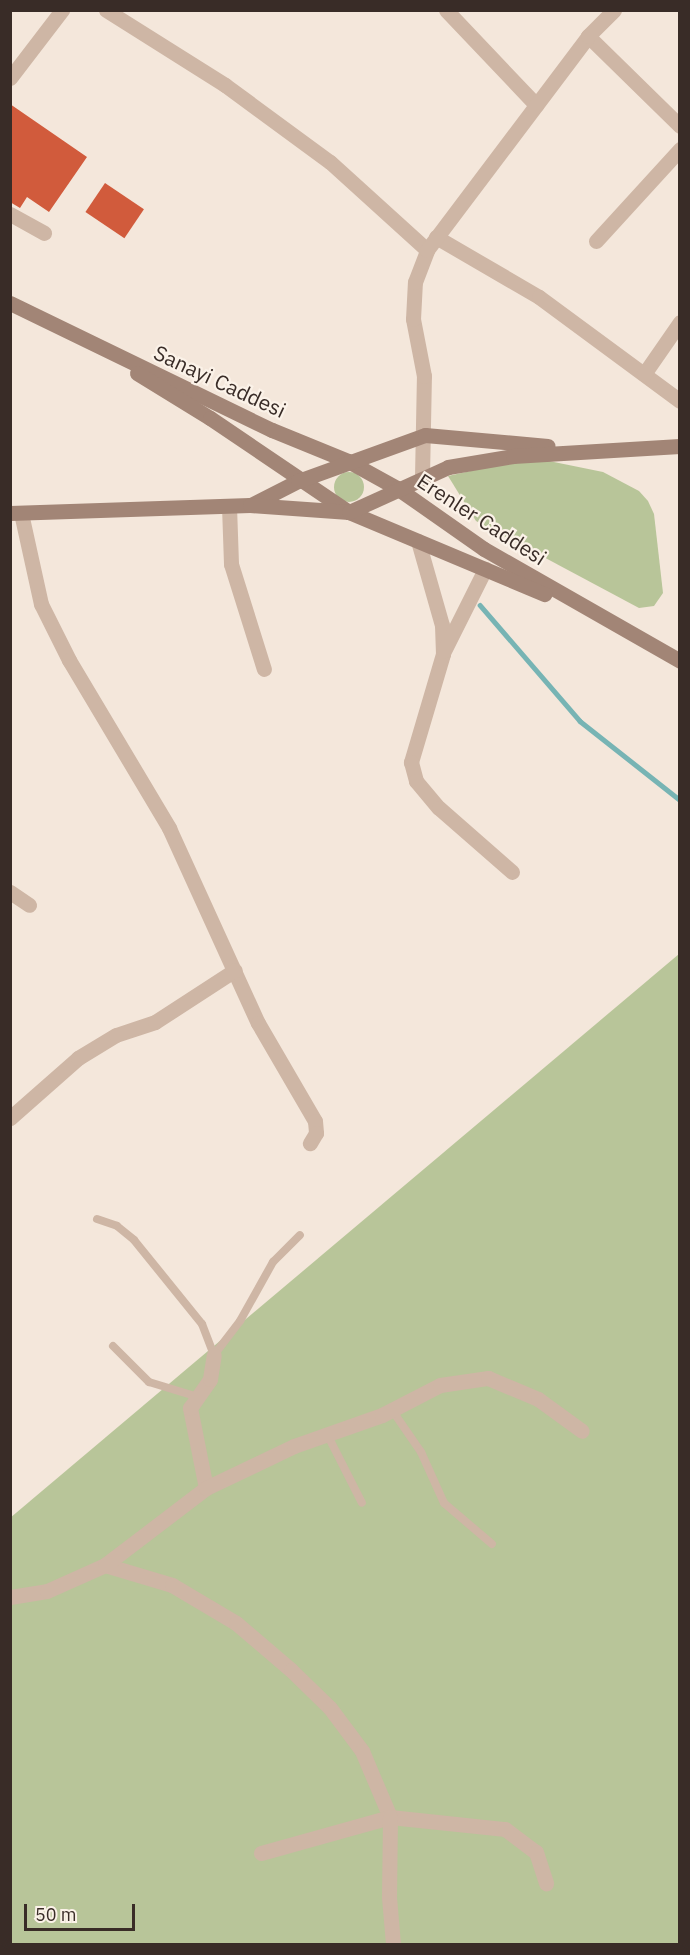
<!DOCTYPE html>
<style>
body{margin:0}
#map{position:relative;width:690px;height:1955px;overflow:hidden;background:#f4e7db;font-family:"IBM Plex Sans",sans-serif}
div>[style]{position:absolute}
.green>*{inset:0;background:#b8c599}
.round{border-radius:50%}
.stream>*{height:4.5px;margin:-2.25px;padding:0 2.25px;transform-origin:2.25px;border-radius:2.25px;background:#77b4b4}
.building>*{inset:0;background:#d15b3c;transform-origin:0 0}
.lane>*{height:8px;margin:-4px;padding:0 4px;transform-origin:4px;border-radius:4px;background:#ceb6a5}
.street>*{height:15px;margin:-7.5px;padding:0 7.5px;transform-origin:7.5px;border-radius:7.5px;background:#ceb6a5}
.secondary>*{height:15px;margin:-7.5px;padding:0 7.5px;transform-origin:7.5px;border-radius:7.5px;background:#a28576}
span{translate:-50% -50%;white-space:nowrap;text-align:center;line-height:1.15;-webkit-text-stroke:4.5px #fbf2e8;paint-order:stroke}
.street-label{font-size:21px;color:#392c27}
.frame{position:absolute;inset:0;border:12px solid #392c27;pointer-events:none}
.scale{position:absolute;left:24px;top:1904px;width:111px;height:27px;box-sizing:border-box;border:3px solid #392c27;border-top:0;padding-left:8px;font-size:18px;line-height:21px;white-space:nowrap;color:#392c27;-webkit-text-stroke:4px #fbf2e8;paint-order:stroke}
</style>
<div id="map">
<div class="green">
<div style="clip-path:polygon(549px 461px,603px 472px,639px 491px,648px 501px,654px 514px,663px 593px,654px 606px,639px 608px,476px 521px,448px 476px,502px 464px)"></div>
<div class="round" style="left:334px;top:472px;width:30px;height:30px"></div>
<div style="clip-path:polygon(679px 954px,679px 1944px,11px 1944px,10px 1518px)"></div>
</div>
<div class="stream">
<div style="left:480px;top:605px;width:153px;rotate:49.2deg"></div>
<div style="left:580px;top:721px;width:127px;rotate:38.3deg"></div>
</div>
<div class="building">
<div style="clip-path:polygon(10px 104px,87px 157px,49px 212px,27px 197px,20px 208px,10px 202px)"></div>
<div style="left:105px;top:183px;width:47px;height:35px;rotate:34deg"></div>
</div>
<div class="lane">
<div style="left:97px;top:1219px;width:21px;rotate:19deg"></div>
<div style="left:117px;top:1226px;width:22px;rotate:39deg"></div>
<div style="left:134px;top:1240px;width:108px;rotate:51deg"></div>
<div style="left:202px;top:1324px;width:33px;rotate:69deg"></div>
<div style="left:113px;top:1346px;width:51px;rotate:45deg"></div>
<div style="left:149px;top:1382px;width:48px;rotate:16.9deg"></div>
<div style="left:214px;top:1355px;width:43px;rotate:-52.6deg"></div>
<div style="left:240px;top:1321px;width:68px;rotate:-60.8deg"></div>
<div style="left:273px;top:1262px;width:38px;rotate:-45deg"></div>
<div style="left:392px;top:1410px;width:51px;rotate:55.4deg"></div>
<div style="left:421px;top:1452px;width:56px;rotate:65.7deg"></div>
<div style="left:444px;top:1503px;width:63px;rotate:40.5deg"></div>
<div style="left:327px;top:1434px;width:77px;rotate:63.1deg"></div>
</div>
<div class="street">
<div style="left:106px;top:10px;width:141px;rotate:32.2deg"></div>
<div style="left:225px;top:85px;width:130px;rotate:36.3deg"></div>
<div style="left:330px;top:162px;width:131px;rotate:42.2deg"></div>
<div style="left:446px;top:10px;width:131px;rotate:46.5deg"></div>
<div style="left:588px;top:36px;width:129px;rotate:44.4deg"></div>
<div style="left:10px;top:78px;width:86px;rotate:-52.6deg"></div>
<div style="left:10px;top:214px;width:39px;rotate:29deg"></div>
<div style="left:436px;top:237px;width:119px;rotate:30.2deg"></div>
<div style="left:539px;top:297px;width:175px;rotate:36.4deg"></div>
<div style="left:596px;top:241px;width:125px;rotate:-47.6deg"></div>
<div style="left:644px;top:374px;width:63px;rotate:-55.3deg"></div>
<div style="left:422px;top:477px;width:101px;rotate:-88.9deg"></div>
<div style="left:424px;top:376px;width:58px;rotate:-100.9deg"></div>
<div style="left:413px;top:319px;width:37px;rotate:-87deg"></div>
<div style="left:415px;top:282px;width:34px;rotate:-69deg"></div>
<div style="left:427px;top:250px;width:268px;rotate:-53deg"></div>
<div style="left:588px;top:36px;width:37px;rotate:-45deg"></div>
<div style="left:229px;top:506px;width:58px;rotate:88deg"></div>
<div style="left:231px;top:564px;width:110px;rotate:72.6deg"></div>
<div style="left:21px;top:513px;width:93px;rotate:77.6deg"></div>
<div style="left:41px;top:604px;width:63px;rotate:63.4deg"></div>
<div style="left:69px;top:660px;width:196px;rotate:59.2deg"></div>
<div style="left:169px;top:828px;width:214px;rotate:65.5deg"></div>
<div style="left:258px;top:1023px;width:113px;rotate:59.8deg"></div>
<div style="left:315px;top:1121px;width:12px;rotate:85deg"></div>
<div style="left:316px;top:1133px;width:12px;rotate:121deg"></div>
<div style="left:418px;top:541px;width:87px;rotate:74.1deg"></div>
<div style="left:442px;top:625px;width:29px;rotate:88deg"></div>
<div style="left:443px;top:654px;width:113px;rotate:106.5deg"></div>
<div style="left:411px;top:762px;width:20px;rotate:75deg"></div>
<div style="left:416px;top:781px;width:35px;rotate:50deg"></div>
<div style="left:439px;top:808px;width:97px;rotate:41.2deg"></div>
<div style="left:444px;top:651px;width:92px;rotate:-63.4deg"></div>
<div style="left:10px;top:892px;width:23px;rotate:34deg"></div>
<div style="left:10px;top:1118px;width:91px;rotate:-41.4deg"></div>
<div style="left:78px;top:1058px;width:44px;rotate:-31.2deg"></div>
<div style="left:116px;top:1035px;width:41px;rotate:-18.4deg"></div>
<div style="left:155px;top:1022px;width:95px;rotate:-33deg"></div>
<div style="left:206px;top:1488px;width:82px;rotate:-101.3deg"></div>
<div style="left:190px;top:1408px;width:35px;rotate:-55deg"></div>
<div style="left:210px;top:1379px;width:24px;rotate:-81deg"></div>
<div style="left:105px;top:1565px;width:70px;rotate:16.6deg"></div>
<div style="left:172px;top:1585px;width:74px;rotate:30.7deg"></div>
<div style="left:236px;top:1623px;width:72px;rotate:40.5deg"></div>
<div style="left:291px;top:1670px;width:54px;rotate:44.3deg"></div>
<div style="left:330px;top:1708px;width:54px;rotate:53.3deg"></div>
<div style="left:362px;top:1751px;width:72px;rotate:67deg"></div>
<div style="left:390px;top:1817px;width:116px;rotate:6deg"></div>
<div style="left:505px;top:1829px;width:39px;rotate:37deg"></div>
<div style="left:536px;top:1852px;width:33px;rotate:72deg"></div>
<div style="left:10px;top:1597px;width:37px;rotate:-9deg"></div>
<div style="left:47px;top:1591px;width:64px;rotate:-24.1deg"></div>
<div style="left:105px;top:1565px;width:127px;rotate:-37.3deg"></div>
<div style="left:206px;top:1488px;width:98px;rotate:-25.5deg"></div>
<div style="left:294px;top:1446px;width:93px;rotate:-19.4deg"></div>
<div style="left:382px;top:1415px;width:65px;rotate:-27.3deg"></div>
<div style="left:440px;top:1385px;width:49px;rotate:-8.3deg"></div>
<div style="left:488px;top:1378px;width:54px;rotate:22.8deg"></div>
<div style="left:538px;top:1399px;width:54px;rotate:36deg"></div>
<div style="left:261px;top:1853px;width:134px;rotate:-15.6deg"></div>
<div style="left:390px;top:1817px;width:80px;rotate:90.7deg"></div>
<div style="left:389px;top:1897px;width:47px;rotate:85.1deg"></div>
</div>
<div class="secondary">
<div style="left:10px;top:303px;width:291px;rotate:25.9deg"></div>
<div style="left:272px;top:430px;width:82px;rotate:22.2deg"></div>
<div style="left:348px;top:461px;width:56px;rotate:28.9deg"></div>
<div style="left:397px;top:488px;width:106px;rotate:35deg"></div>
<div style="left:484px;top:549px;width:226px;rotate:29.7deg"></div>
<div style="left:137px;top:373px;width:86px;rotate:31.7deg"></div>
<div style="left:210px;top:418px;width:168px;rotate:34.1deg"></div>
<div style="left:349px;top:512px;width:212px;rotate:22.8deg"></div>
<div style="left:251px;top:505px;width:53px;rotate:-27.1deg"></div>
<div style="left:298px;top:481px;width:135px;rotate:-19.9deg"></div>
<div style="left:425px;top:435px;width:123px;rotate:5.1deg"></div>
<div style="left:10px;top:513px;width:240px;rotate:-1.9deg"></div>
<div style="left:250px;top:505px;width:99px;rotate:4deg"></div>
<div style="left:349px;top:512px;width:109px;rotate:-24.4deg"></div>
<div style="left:448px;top:467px;width:66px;rotate:-9.6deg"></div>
<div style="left:513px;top:456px;width:167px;rotate:-3.4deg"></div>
</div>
<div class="street-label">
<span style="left:220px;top:381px;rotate:25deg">Sanayi Caddesi</span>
<span style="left:482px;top:519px;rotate:33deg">Erenler Caddesi</span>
</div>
<div class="frame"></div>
<div class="scale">50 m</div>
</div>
